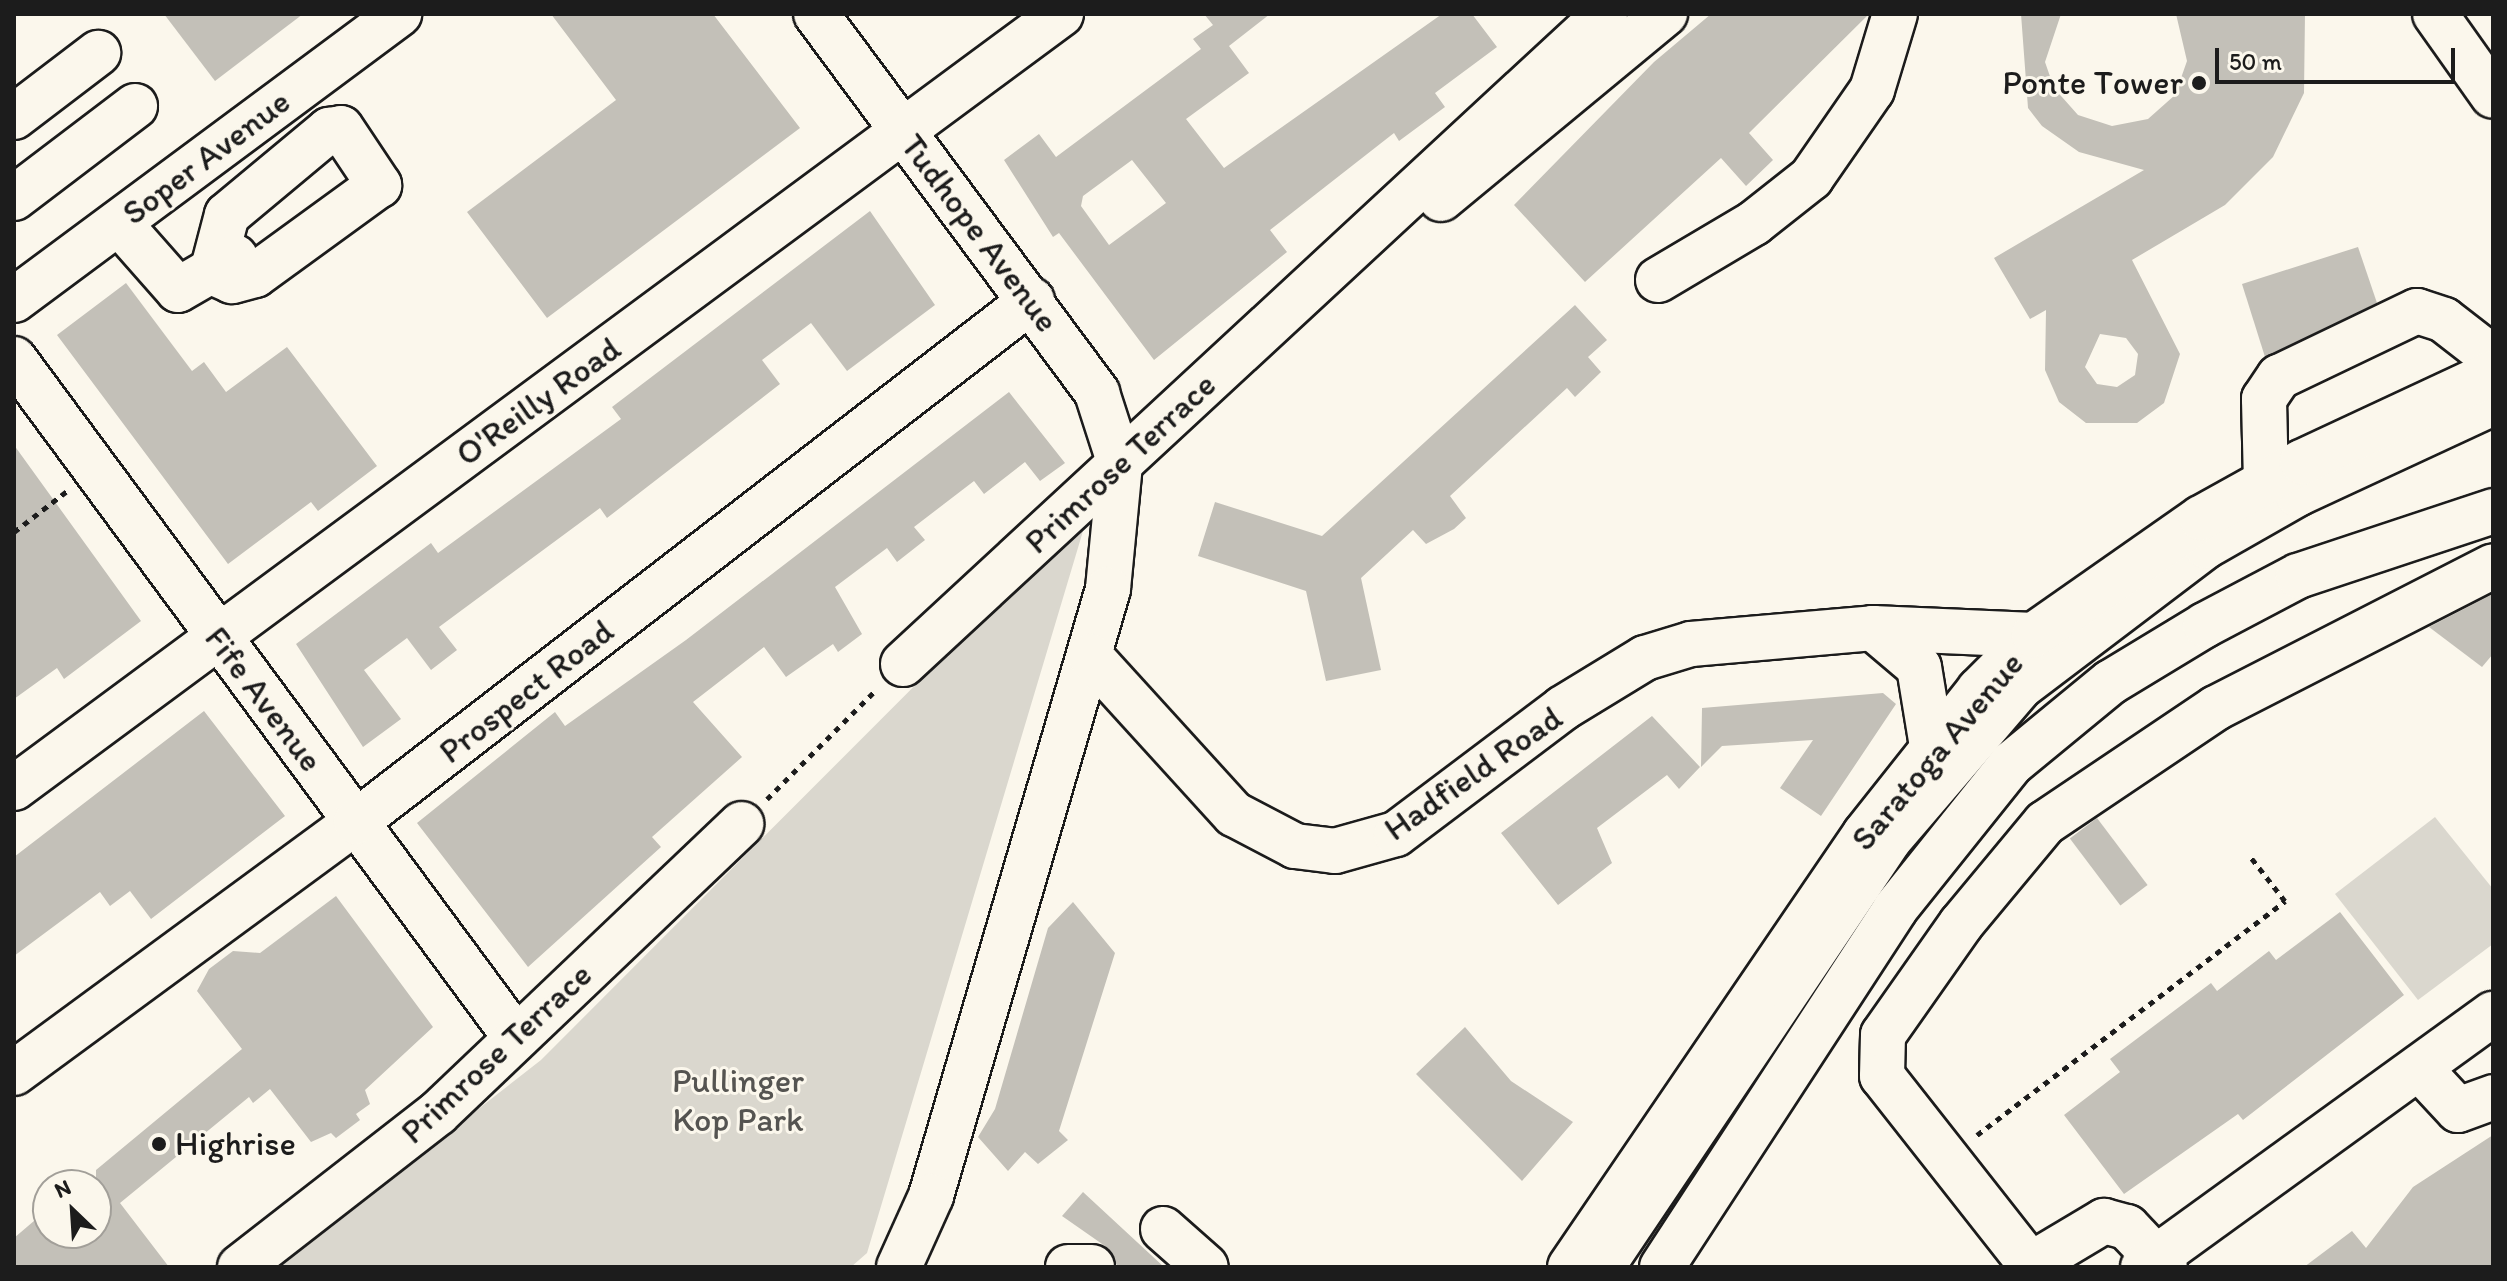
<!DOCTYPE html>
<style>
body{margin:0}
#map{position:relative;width:2507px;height:1281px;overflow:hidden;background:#fbf7ec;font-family:Itim,sans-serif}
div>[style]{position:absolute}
.green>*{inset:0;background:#dad7ce}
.building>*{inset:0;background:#c3c0b8;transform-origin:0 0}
.path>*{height:5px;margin-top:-2.5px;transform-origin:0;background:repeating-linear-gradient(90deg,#1c1c1c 0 6px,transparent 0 12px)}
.roads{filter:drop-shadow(2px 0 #1c1c1c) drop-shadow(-2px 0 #1c1c1c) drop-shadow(0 2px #1c1c1c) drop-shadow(0 -2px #1c1c1c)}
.minor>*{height:44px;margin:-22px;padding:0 22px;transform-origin:22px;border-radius:22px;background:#fbf7ec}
.major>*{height:44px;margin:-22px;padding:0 22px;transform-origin:22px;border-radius:22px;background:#fbf7ec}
.dots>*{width:22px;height:22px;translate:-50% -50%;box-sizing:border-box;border:4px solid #fbf7ec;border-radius:50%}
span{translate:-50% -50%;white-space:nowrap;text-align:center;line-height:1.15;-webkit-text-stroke:6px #fbf7ec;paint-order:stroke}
.poi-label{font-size:34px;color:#1c1c1c}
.right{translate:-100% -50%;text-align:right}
.left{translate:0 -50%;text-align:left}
.street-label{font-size:34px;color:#1c1c1c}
.park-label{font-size:34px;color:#555451}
.frame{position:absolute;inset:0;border:16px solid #1c1c1c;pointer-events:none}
.north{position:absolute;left:32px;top:1169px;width:80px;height:80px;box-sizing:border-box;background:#fbf7ec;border:2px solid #a29f99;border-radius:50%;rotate:335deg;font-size:22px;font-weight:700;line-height:32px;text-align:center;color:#1c1c1c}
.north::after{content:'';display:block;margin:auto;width:28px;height:36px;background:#1c1c1c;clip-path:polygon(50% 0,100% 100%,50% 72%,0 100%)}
.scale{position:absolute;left:2215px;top:48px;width:240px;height:36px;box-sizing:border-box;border:4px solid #1c1c1c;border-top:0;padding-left:10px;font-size:24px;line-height:28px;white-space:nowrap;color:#1c1c1c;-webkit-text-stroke:6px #fbf7ec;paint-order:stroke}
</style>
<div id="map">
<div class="green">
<div style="clip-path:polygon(1089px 511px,867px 1253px,851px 1267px,276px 1267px,541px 1060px)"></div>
<div style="clip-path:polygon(2435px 817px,2493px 889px,2493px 944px,2418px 1000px,2335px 894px)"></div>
</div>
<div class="building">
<div style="clip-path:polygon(164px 14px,303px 14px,215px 81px)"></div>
<div style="clip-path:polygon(551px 14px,713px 14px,800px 128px,547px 318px,467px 212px,616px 100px)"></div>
<div style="clip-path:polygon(evenodd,1204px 14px,1270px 14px,1229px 46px,1249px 73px,1186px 119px,1224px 168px,1442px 14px,1472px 14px,1497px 47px,1435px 93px,1445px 107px,1399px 141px,1394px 133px,1270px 230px,1287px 252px,1154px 360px,1059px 233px,1053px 237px,1004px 160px,1039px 134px,1056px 157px,1201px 49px,1193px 39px,1213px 25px,1204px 14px,1132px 160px,1166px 203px,1109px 245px,1081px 206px,1083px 196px,1132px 160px)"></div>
<div style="clip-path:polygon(1711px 14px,1869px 14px,1749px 133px,1773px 160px,1746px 186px,1721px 158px,1585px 282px,1514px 205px,1654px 62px)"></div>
<div style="clip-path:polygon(evenodd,2021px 14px,2061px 14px,2045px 62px,2054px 88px,2078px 115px,2112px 126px,2148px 119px,2175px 95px,2187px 61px,2176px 14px,2305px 14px,2304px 93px,2273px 157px,2225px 205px,2132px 260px,2180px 354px,2164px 403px,2137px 423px,2086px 423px,2059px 402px,2045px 370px,2046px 310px,2030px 319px,1994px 258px,2144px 170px,2079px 152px,2042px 126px,2028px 108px,2021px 14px,2100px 334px,2126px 338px,2138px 354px,2135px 375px,2117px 387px,2097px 384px,2085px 367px,2100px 334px)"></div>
<div style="clip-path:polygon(870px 211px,935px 305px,847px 371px,811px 323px,762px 360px,780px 384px,607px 518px,600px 508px,439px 627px,457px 650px,431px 670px,407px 638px,364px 670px,401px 719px,363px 747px,296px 644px,431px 543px,438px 553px,621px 419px,612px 407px)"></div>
<div style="clip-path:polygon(2358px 247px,2377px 303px,2265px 357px,2242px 284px)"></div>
<div style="clip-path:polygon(126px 283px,192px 371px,204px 362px,226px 392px,287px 347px,377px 466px,318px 511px,311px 502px,228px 564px,57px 335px)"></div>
<div style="clip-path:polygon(1575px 305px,1607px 340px,1588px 357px,1601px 372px,1575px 397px,1567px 388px,1450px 496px,1466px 518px,1454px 529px,1426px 544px,1413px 530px,1361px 578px,1381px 670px,1326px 681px,1306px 591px,1198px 556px,1215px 502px,1322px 536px)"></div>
<div style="clip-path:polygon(1009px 392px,1065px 463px,1040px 481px,1025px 462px,984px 494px,974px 481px,914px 527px,925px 540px,897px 562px,887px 548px,835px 587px,862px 634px,838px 652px,833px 644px,786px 677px,764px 647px,693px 702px,742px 757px,652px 837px,661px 847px,528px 967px,417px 823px,555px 712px,565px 726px,686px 640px)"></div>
<div style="clip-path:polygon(14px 445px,141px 621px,64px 679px,57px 668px,14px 699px)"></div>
<div style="clip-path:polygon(2493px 594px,2493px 654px,2482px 667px,2429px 627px)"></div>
<div style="clip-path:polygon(1883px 693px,1896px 704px,1821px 816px,1780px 788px,1813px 740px,1722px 746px,1701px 767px,1702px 708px)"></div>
<div style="clip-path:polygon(204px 711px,285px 816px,151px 919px,130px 891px,110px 906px,100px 892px,14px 956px,14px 857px)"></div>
<div style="clip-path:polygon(1652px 716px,1700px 767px,1679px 789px,1667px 775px,1597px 828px,1612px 863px,1558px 905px,1501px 833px)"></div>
<div style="left:2097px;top:818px;width:84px;height:34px;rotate:53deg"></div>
<div style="clip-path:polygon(336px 896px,433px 1027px,365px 1090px,370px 1104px,356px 1114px,360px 1120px,336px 1138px,331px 1133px,311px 1142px,270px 1089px,253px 1103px,249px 1097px,120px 1203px,169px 1267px,14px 1267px,14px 1238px,48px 1209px,48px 1233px,96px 1233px,96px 1170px,242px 1049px,197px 991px,209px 969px,233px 951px,260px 953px)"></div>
<div style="clip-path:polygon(1073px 902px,1115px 953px,1059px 1131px,1068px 1140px,1038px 1164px,1025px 1152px,1008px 1171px,978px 1137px,995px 1109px,1048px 928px)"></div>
<div style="clip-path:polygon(2340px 912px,2404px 995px,2243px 1120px,2238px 1114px,2124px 1194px,2064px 1115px,2120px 1072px,2110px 1059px,2211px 983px,2217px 991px,2269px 951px,2276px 960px)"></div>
<div style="clip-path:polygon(1465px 1027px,1511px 1081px,1573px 1122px,1522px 1181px,1416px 1074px)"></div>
<div style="clip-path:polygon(2493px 1135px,2493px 1267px,2304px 1267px,2352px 1231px,2366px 1248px,2413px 1187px)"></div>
<div style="clip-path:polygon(1083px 1192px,1164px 1267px,1118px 1267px,1105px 1246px,1062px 1216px)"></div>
</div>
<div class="path">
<div style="left:14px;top:532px;width:67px;rotate:-37.7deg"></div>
<div style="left:767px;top:799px;width:154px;rotate:-45deg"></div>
<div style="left:1977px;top:1135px;width:387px;rotate:-37.2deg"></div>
<div style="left:2285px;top:901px;width:58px;rotate:-128deg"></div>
</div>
<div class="roads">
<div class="minor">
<div style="left:816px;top:14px;width:472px;rotate:53.4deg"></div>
<div style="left:1097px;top:393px;width:75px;rotate:72.1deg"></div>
<div style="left:1120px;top:464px;width:126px;rotate:95.5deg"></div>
<div style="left:1108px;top:589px;width:632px;rotate:106.26deg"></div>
<div style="left:931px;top:1196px;width:78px;rotate:114.3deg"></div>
<div style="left:14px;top:117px;width:106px;rotate:-37.3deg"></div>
<div style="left:341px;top:128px;width:69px;rotate:56.3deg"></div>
<div style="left:379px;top:185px;width:153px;rotate:144deg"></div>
<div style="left:255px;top:275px;width:24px;rotate:165deg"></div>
<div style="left:232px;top:281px;width:22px;rotate:-156deg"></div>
<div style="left:212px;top:272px;width:59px;rotate:-75.3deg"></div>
<div style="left:227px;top:215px;width:133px;rotate:-39.8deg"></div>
<div style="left:329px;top:130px;width:12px;rotate:-9deg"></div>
<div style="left:14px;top:198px;width:152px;rotate:-37.2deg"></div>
<div style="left:1441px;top:199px;width:291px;rotate:-39.6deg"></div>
<div style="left:119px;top:223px;width:89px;rotate:48.6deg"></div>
<div style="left:178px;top:290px;width:66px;rotate:-30.1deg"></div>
<div style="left:1658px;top:280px;width:112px;rotate:-30.7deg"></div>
<div style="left:1754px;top:223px;width:73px;rotate:-38.3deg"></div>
<div style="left:1811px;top:178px;width:107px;rotate:-55.3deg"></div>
<div style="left:1872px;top:90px;width:79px;rotate:-73.2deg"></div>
<div style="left:14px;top:300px;width:480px;rotate:-36.6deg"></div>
<div style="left:14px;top:359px;width:844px;rotate:53.52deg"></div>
<div style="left:2266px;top:482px;width:83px;rotate:-91.4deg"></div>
<div style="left:2264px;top:399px;width:27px;rotate:-56deg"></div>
<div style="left:2279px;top:377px;width:153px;rotate:-25.6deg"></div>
<div style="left:2417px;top:311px;width:28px;rotate:18deg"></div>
<div style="left:2444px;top:320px;width:62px;rotate:37.8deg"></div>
<div style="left:1873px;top:628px;width:60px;rotate:40.3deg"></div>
<div style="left:1919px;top:667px;width:80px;rotate:80.7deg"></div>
<div style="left:1090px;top:656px;width:214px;rotate:47.7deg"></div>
<div style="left:1234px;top:814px;width:69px;rotate:27.7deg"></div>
<div style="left:1295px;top:846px;width:40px;rotate:7.1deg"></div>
<div style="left:1335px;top:851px;width:63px;rotate:-15.6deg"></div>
<div style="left:1396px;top:834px;width:209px;rotate:-37deg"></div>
<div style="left:1563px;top:708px;width:96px;rotate:-31.4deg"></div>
<div style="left:1645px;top:658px;width:48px;rotate:-16.9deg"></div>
<div style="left:1691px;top:644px;width:183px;rotate:-5deg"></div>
<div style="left:1873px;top:628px;width:161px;rotate:2.5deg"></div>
<div style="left:903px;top:664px;width:957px;rotate:-42.8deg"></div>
<div style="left:14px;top:788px;width:1302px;rotate:-36.47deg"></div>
<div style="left:2419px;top:1068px;width:57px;rotate:47.1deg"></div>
<div style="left:2458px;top:1110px;width:37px;rotate:-20deg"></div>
<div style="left:14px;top:1073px;width:424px;rotate:-36.3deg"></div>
<div style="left:356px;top:822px;width:854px;rotate:-37.67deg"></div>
<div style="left:1163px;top:1229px;width:57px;rotate:41.5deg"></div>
<div style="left:2030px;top:1264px;width:239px;rotate:-128.2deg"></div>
<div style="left:1882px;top:1076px;width:41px;rotate:-88.6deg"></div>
<div style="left:1883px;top:1035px;width:136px;rotate:-54.9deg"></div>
<div style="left:1961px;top:924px;width:131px;rotate:-50.3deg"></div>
<div style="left:2045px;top:823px;width:206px;rotate:-33.9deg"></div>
<div style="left:2216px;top:708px;width:311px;rotate:-27.1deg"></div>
<div style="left:240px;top:1267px;width:251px;rotate:-37.9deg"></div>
<div style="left:438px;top:1113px;width:419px;rotate:-43.6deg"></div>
<div style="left:1068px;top:1267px;width:24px"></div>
<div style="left:1602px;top:1267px;width:514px;rotate:-56.09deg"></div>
<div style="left:1889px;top:840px;width:201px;rotate:-49.4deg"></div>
<div style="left:2020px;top:687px;width:233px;rotate:-37.2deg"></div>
<div style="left:2206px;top:546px;width:105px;rotate:-29.7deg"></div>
<div style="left:2297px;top:494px;width:216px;rotate:-24.9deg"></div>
<div style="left:2027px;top:1267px;width:90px;rotate:-30.9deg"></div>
<div style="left:2104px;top:1221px;width:24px;rotate:15deg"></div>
<div style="left:2127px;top:1227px;width:55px;rotate:46.5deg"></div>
<div style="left:2143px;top:1267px;width:432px;rotate:-35.9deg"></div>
</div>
<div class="major">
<div style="left:2435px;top:14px;width:100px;rotate:54.7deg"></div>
<div style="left:1570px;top:1267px;width:524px;rotate:-55.73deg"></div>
<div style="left:1865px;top:834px;width:184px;rotate:-51.6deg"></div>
<div style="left:1979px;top:690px;width:78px;rotate:-45deg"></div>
<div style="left:2034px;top:635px;width:204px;rotate:-35deg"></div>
<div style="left:2201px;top:518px;width:115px;rotate:-29deg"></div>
<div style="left:2302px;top:462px;width:211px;rotate:-25deg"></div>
<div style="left:1662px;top:1267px;width:427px;rotate:-56.9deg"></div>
<div style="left:1895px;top:909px;width:186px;rotate:-51.3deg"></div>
<div style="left:2011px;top:764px;width:129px;rotate:-39.4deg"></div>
<div style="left:2111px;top:682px;width:110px;rotate:-31.2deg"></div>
<div style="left:2205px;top:625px;width:105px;rotate:-27.8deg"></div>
<div style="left:2298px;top:576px;width:206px;rotate:-18.4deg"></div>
</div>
</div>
<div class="dots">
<div style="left:2199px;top:83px;background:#1c1c1c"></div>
<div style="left:159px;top:1144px;background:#1c1c1c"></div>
</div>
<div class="poi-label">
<span class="right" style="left:2183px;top:83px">Ponte Tower</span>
<span class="left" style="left:175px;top:1144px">Highrise</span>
</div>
<div class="street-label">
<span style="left:206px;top:157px;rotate:-37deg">Soper Avenue</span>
<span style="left:980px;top:233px;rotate:53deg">Tudhope Avenue</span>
<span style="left:538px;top:401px;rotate:-36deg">O'Reilly Road</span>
<span style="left:1120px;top:463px;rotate:-43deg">Primrose Terrace</span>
<span style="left:526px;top:691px;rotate:-38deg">Prospect Road</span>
<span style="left:264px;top:699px;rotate:53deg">Fife Avenue</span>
<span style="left:1937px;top:751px;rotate:-50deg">Saratoga Avenue</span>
<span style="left:1473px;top:773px;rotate:-35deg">Hadfield Road</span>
<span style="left:496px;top:1053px;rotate:-43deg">Primrose Terrace</span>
</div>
<div class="park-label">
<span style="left:738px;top:1100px">Pullinger<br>Kop Park</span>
</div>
<div class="frame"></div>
<div class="north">N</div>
<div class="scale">50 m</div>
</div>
